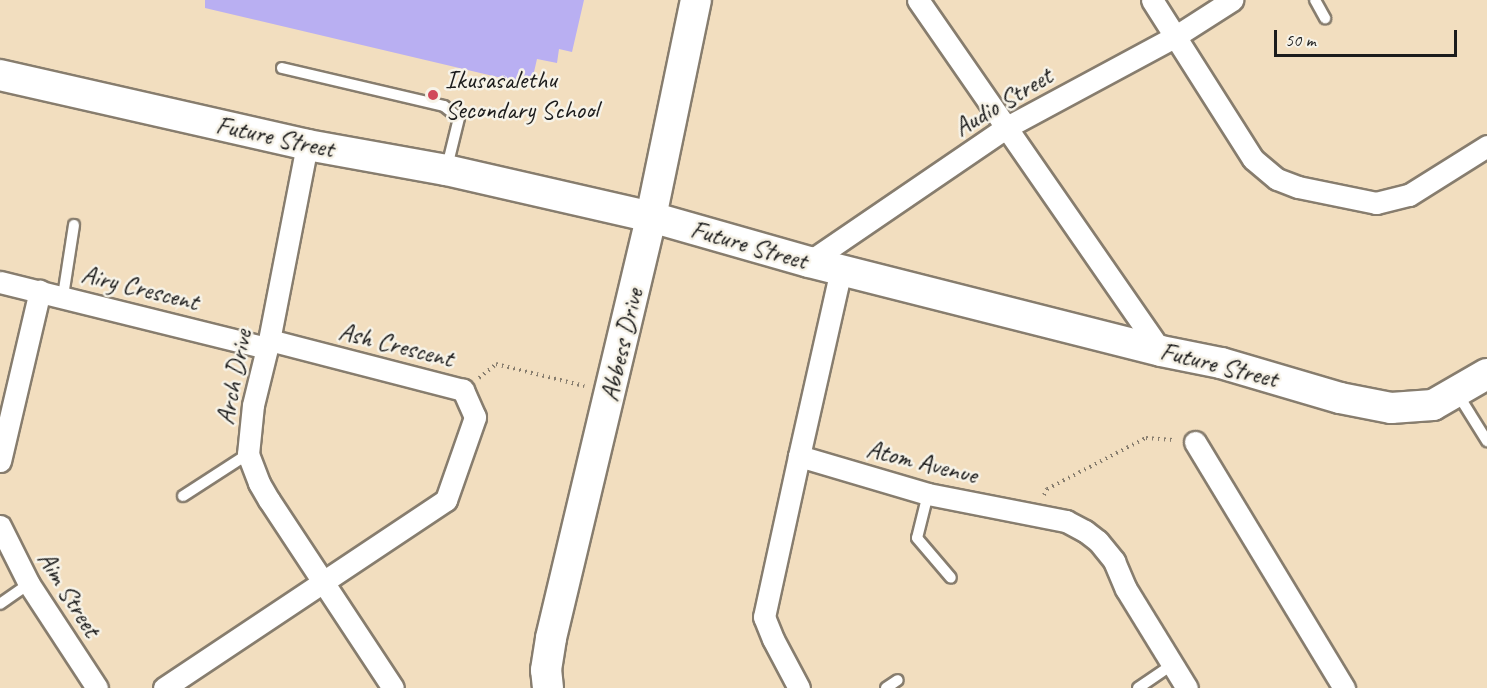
<!DOCTYPE html>
<style>
body{margin:0}
#map{position:relative;width:1487px;height:688px;overflow:hidden;background:#f2debf;font-family:Caveat,sans-serif}
div>[style]{position:absolute}
.building>*{inset:0;background:#b9aff2}
.path>*{height:4px;margin-top:-2px;transform-origin:0;background:repeating-linear-gradient(90deg,#877d6e 0 1.5px,transparent 0 6px)}
.roads{filter:drop-shadow(2px 0 #877d6e) drop-shadow(-2px 0 #877d6e) drop-shadow(0 2px #877d6e) drop-shadow(0 -2px #877d6e)}
.lane>*{height:10px;margin:-5px;padding:0 5px;transform-origin:5px;border-radius:5px;background:#fff}
.street>*{height:21px;margin:-10.5px;padding:0 10.5px;transform-origin:10.5px;border-radius:10.5px;background:#fff}
.secondary>*{height:30px;margin:-15px;padding:0 15px;transform-origin:15px;border-radius:15px;background:#fff}
.dots>*{width:16px;height:16px;translate:-50% -50%;box-sizing:border-box;border:3px solid #f7f3e8;border-radius:50%}
span{translate:-50% -50%;white-space:nowrap;text-align:center;line-height:1.15;-webkit-text-stroke:5px #f7f3e8;paint-order:stroke}
.poi-label{font-size:26px;color:#1c1c1c}
.left{translate:0 -50%;text-align:left}
.street-label{font-size:26px;color:#1c1c1c}
.scale{position:absolute;left:1274px;top:30px;width:183px;height:27px;box-sizing:border-box;border:3px solid #1c1c1c;border-top:0;padding-left:8px;font-size:18px;line-height:21px;white-space:nowrap;color:#1c1c1c;-webkit-text-stroke:4px #f7f3e8;paint-order:stroke}
</style>
<div id="map">
<div class="building">
<div style="clip-path:polygon(205px 0,584px 0,572px 52px,559px 49px,557px 63px,537px 59px,531px 85px,205px 8px)"></div>
</div>
<div class="path">
<div style="left:479px;top:378px;width:22px;rotate:-39deg"></div>
<div style="left:496px;top:364px;width:91px;rotate:14deg"></div>
<div style="left:1044px;top:495px;width:7px;rotate:-63deg"></div>
<div style="left:1047px;top:489px;width:111px;rotate:-27.3deg"></div>
<div style="left:1146px;top:438px;width:27px;rotate:4deg"></div>
</div>
<div class="roads">
<div class="lane">
<div style="left:1315px;top:0;width:21px;rotate:61deg"></div>
<div style="left:282px;top:68px;width:166px;rotate:13.2deg"></div>
<div style="left:444px;top:106px;width:19px;rotate:39deg"></div>
<div style="left:459px;top:118px;width:50px;rotate:103.8deg"></div>
<div style="left:63px;top:296px;width:72px;rotate:-81.2deg"></div>
<div style="left:1457px;top:393px;width:57px;rotate:58deg"></div>
<div style="left:928px;top:494px;width:45px;rotate:104deg"></div>
<div style="left:917px;top:538px;width:52px;rotate:49.6deg"></div>
<div style="left:183px;top:496px;width:77px;rotate:-32.9deg"></div>
<div style="left:0;top:604px;width:35px;rotate:-35deg"></div>
<div style="left:886px;top:688px;width:14px;rotate:-34deg"></div>
<div style="left:1138px;top:688px;width:42px;rotate:-34.4deg"></div>
</div>
<div class="street">
<div style="left:918px;top:0;width:427px;rotate:55.3deg"></div>
<div style="left:1152px;top:0;width:188px;rotate:57.6deg"></div>
<div style="left:1253px;top:159px;width:31px;rotate:40deg"></div>
<div style="left:1277px;top:179px;width:22px;rotate:21deg"></div>
<div style="left:1298px;top:187px;width:80px;rotate:11.6deg"></div>
<div style="left:1376px;top:203px;width:34px;rotate:-14deg"></div>
<div style="left:1409px;top:195px;width:92px;rotate:-32.1deg"></div>
<div style="left:307px;top:145px;width:199px;rotate:101deg"></div>
<div style="left:269px;top:340px;width:67px;rotate:103.8deg"></div>
<div style="left:253px;top:405px;width:49px;rotate:95.8deg"></div>
<div style="left:248px;top:454px;width:31px;rotate:69deg"></div>
<div style="left:259px;top:483px;width:20px;rotate:60deg"></div>
<div style="left:269px;top:500px;width:225px;rotate:56.6deg"></div>
<div style="left:809px;top:262px;width:240px;rotate:-34.3deg"></div>
<div style="left:1007px;top:127px;width:192px;rotate:-28.3deg"></div>
<div style="left:1176px;top:36px;width:67px;rotate:-32.7deg"></div>
<div style="left:0;top:282px;width:275px;rotate:13.9deg"></div>
<div style="left:1195px;top:442px;width:288px;rotate:58.8deg"></div>
<div style="left:799px;top:456px;width:191px;rotate:-77.3deg"></div>
<div style="left:0;top:461px;width:175px;rotate:-76.8deg"></div>
<div style="left:0;top:526px;width:65px;rotate:63.4deg"></div>
<div style="left:29px;top:584px;width:124px;rotate:56.8deg"></div>
<div style="left:164px;top:688px;width:339px;rotate:-33.7deg"></div>
<div style="left:446px;top:500px;width:88px;rotate:-70.7deg"></div>
<div style="left:475px;top:417px;width:30px;rotate:-114deg"></div>
<div style="left:463px;top:390px;width:200px;rotate:-165.5deg"></div>
<div style="left:799px;top:688px;width:55px;rotate:-118deg"></div>
<div style="left:773px;top:639px;width:24px;rotate:-112deg"></div>
<div style="left:764px;top:617px;width:165px;rotate:-77.7deg"></div>
<div style="left:799px;top:456px;width:134px;rotate:16.4deg"></div>
<div style="left:928px;top:494px;width:141px;rotate:11.1deg"></div>
<div style="left:1066px;top:521px;width:21px;rotate:28deg"></div>
<div style="left:1085px;top:531px;width:16px;rotate:38deg"></div>
<div style="left:1098px;top:541px;width:26px;rotate:51deg"></div>
<div style="left:1114px;top:561px;width:30px;rotate:67deg"></div>
<div style="left:1126px;top:589px;width:116px;rotate:58.4deg"></div>
</div>
<div class="secondary">
<div style="left:0;top:75px;width:315px;rotate:12.8deg"></div>
<div style="left:307px;top:145px;width:141px;rotate:10.2deg"></div>
<div style="left:446px;top:170px;width:210px;rotate:12.9deg"></div>
<div style="left:651px;top:217px;width:164px;rotate:15.9deg"></div>
<div style="left:809px;top:262px;width:363px;rotate:14.2deg"></div>
<div style="left:1161px;top:351px;width:61px;rotate:11.3deg"></div>
<div style="left:1221px;top:363px;width:124px;rotate:16.4deg"></div>
<div style="left:1340px;top:398px;width:52px;rotate:11.1deg"></div>
<div style="left:1391px;top:408px;width:42px;rotate:-4.1deg"></div>
<div style="left:1433px;top:405px;width:62px;rotate:-29.9deg"></div>
<div style="left:548px;top:688px;width:18px;rotate:-96deg"></div>
<div style="left:546px;top:670px;width:32px;rotate:-81deg"></div>
<div style="left:551px;top:638px;width:433px;rotate:-76.6deg"></div>
<div style="left:651px;top:217px;width:222px;rotate:-78.3deg"></div>
</div>
</div>
<div class="dots">
<div style="left:433px;top:95px;background:#d1495b"></div>
</div>
<div class="poi-label">
<span class="left" style="left:445px;top:95px">Ikusasalethu<br>Secondary School</span>
</div>
<div class="street-label">
<span style="left:1003px;top:102px;rotate:-31deg">Audio Street</span>
<span style="left:275px;top:137px;rotate:12deg">Future Street</span>
<span style="left:749px;top:245px;rotate:16deg">Future Street</span>
<span style="left:140px;top:288px;rotate:14deg">Airy Crescent</span>
<span style="left:396px;top:345px;rotate:14deg">Ash Crescent</span>
<span style="left:622px;top:345px;rotate:-77deg">Abbess Drive</span>
<span style="left:1219px;top:365px;rotate:14deg">Future Street</span>
<span style="left:234px;top:377px;rotate:-79deg">Arch Drive</span>
<span style="left:922px;top:462px;rotate:14deg">Atom Avenue</span>
<span style="left:69px;top:594px;rotate:58deg">Aim Street</span>
</div>
<div class="scale">50 m</div>
</div>
